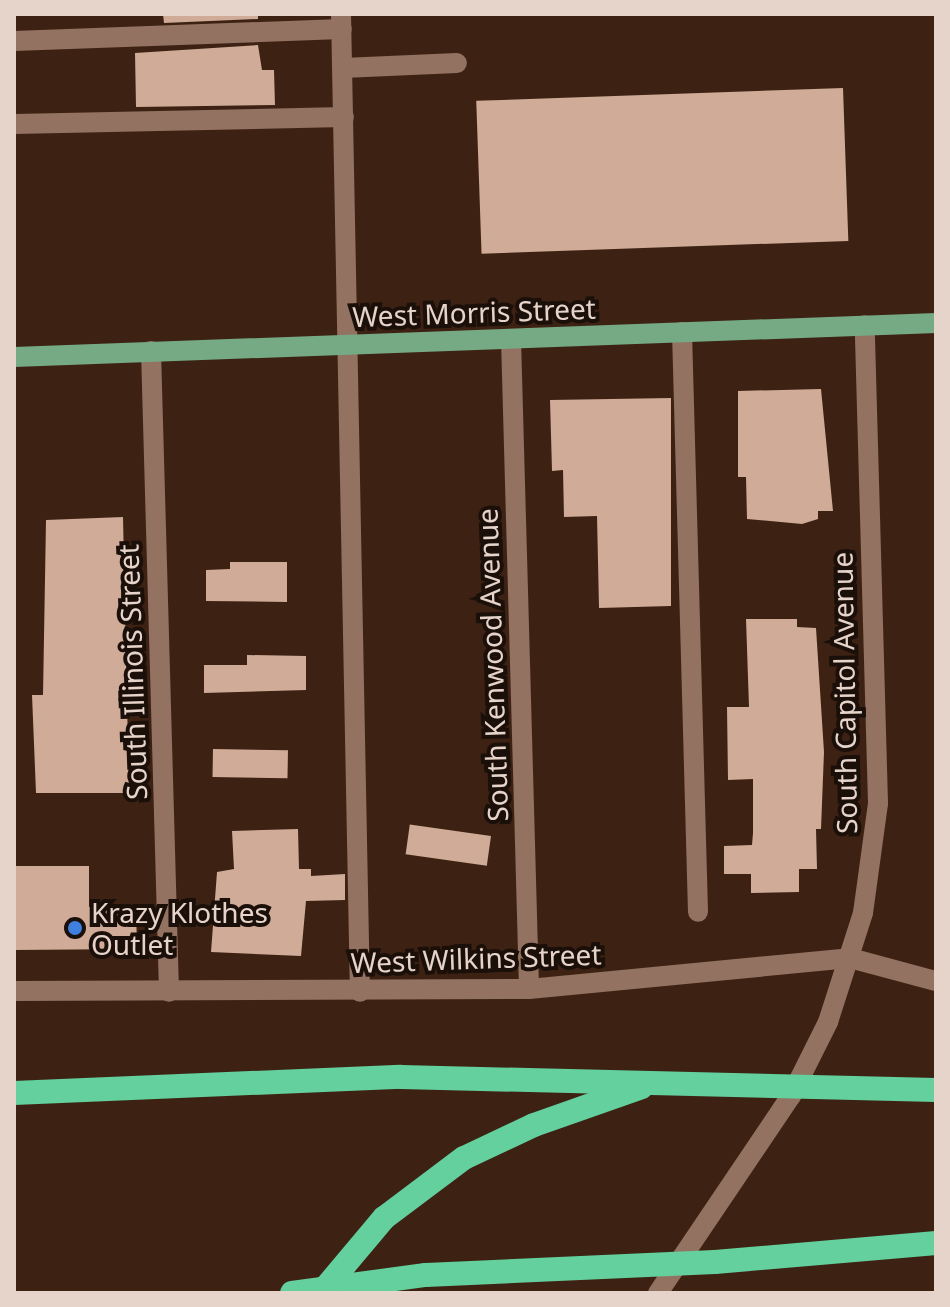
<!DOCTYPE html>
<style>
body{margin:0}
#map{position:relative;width:950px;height:1307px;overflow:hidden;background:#3d2213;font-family:"Noto Sans",sans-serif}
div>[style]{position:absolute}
.building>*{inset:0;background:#cfab98;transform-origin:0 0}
.minor>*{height:20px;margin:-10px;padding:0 10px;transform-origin:10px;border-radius:10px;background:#937261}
.major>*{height:20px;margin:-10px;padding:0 10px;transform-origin:10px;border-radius:10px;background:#76aa85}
.highway>*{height:24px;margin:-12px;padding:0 12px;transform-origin:12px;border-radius:12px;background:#63d09d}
.dots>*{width:22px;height:22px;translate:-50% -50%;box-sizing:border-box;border:4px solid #1b0f09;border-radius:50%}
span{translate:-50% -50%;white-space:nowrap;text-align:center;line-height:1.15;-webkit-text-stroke:8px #1b0f09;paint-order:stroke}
.street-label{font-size:28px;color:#e6d4ca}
.poi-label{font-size:28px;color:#e6d4ca}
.left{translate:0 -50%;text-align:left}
.frame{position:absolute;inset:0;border:16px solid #e6d4ca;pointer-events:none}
</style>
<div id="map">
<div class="building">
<div style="clip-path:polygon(163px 14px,258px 14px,258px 19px,164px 23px)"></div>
<div style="clip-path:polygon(258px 45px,262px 70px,274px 70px,275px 105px,136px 107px,135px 53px)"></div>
<div style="left:843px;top:88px;width:153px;height:367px;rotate:88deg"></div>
<div style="clip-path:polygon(821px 389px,833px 511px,818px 511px,818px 519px,802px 524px,747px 519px,746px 477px,738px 477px,738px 391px)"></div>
<div style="clip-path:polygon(671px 398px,671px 606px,599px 608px,597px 516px,564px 517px,563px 470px,552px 471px,550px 400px)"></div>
<div style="clip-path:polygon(123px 517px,129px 793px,36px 793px,32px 695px,43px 695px,46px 520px)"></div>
<div style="clip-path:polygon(230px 562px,287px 562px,287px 602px,206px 601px,206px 570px,230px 569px)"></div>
<div style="clip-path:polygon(746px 619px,797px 619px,797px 627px,816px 628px,824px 752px,821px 829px,816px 829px,817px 869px,799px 869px,799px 892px,751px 893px,751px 874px,724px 874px,724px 846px,752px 845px,753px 833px,753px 779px,728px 780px,727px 707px,749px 707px)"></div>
<div style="clip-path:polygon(247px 655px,306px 656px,306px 690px,204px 693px,204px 665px,247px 665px)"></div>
<div style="left:213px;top:749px;width:75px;height:28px;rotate:1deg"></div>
<div style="clip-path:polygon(298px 829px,299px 869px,311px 869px,311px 876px,345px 874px,345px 900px,306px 901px,301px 956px,211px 952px,217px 872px,234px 869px,232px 831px)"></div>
<div style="left:491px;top:836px;width:30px;height:82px;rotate:98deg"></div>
<div style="clip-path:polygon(14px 866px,89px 866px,89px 907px,136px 907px,137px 949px,14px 950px)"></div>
</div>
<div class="minor">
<div style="left:341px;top:14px;width:978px;rotate:88.89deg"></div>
<div style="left:14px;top:41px;width:328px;rotate:-2.1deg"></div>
<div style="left:343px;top:68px;width:114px;rotate:-2.5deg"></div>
<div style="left:14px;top:124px;width:330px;rotate:-1.2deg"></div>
<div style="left:682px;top:332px;width:580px;rotate:88.42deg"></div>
<div style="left:511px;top:339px;width:650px;rotate:88.41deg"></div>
<div style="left:151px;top:351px;width:641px;rotate:88.39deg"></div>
<div style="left:14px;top:991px;width:515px;rotate:-0.22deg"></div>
<div style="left:529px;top:989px;width:322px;rotate:-5.5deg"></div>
<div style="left:850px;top:958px;width:89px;rotate:15deg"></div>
<div style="left:658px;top:1293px;width:238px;rotate:-56deg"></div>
<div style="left:791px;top:1096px;width:83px;rotate:-63.4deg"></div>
<div style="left:828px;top:1022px;width:114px;rotate:-72.2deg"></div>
<div style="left:863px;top:913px;width:111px;rotate:-82.2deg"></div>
<div style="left:878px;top:803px;width:478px;rotate:-91.6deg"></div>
</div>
<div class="major">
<div style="left:14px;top:357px;width:923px;rotate:-2.11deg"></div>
</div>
<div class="highway">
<div style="left:14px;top:1093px;width:387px;rotate:-2.4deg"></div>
<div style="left:401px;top:1077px;width:535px;rotate:1.39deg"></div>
<div style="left:292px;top:1293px;width:135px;rotate:-7.7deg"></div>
<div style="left:426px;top:1275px;width:289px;rotate:-2.6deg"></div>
<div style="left:715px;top:1262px;width:222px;rotate:-4.9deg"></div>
<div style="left:321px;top:1293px;width:98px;rotate:-50deg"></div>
<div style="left:384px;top:1218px;width:100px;rotate:-36.9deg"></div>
<div style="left:464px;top:1158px;width:77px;rotate:-25.2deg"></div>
<div style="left:534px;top:1125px;width:114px;rotate:-19.4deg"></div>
</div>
<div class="dots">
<div style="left:75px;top:928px;background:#3f7fe0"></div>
</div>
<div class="street-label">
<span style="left:474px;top:312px;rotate:-2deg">West Morris Street</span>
<span style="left:492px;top:665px;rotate:-92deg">South Kenwood Avenue</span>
<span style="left:132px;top:672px;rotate:-92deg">South Illinois Street</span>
<span style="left:844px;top:693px;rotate:-91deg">South Capitol Avenue</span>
<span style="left:476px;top:958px;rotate:-2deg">West Wilkins Street</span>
</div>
<div class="poi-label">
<span class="left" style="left:91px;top:928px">Krazy Klothes<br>Outlet</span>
</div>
<div class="frame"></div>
</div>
